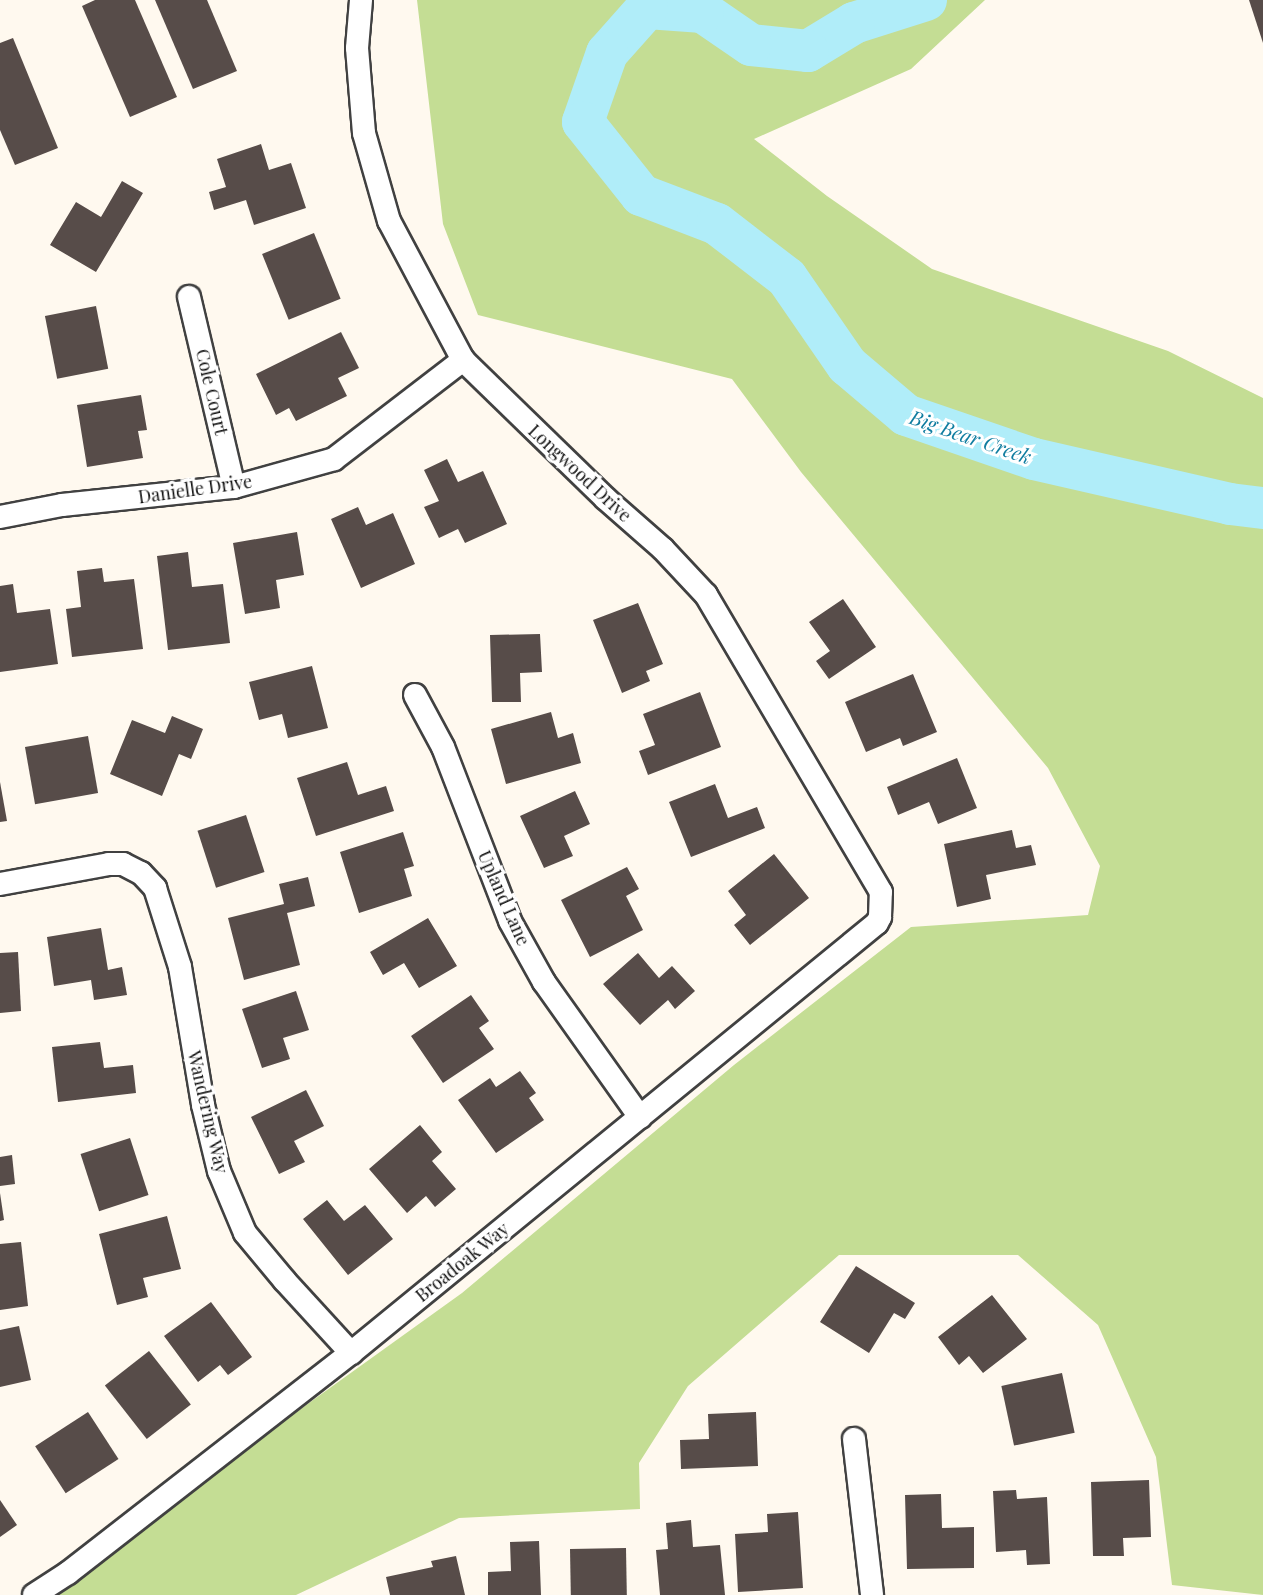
<!DOCTYPE html>
<style>
body{margin:0}
#map{position:relative;width:1263px;height:1595px;overflow:hidden;background:#fff9ef;font-family:"Playfair Display",serif}
div>[style]{position:absolute}
.forest>*{inset:0;background:#c4dd94}
.river>*{height:42px;margin:-21px;padding:0 21px;transform-origin:21px;border-radius:21px;background:#b0edf9}
.building>*{inset:0;background:#574c49;transform-origin:0 0}
.roads{filter:drop-shadow(2px 0 #414141) drop-shadow(-2px 0 #414141) drop-shadow(0 2px #414141) drop-shadow(0 -2px #414141)}
.minor>*{height:22px;margin:-11px;padding:0 11px;transform-origin:11px;border-radius:11px;background:#fff}
span{translate:-50% -50%;white-space:nowrap;text-align:center;line-height:1.15;-webkit-text-stroke:6px #fff;paint-order:stroke}
.street-label{font-size:18px;color:#0e0e0e}
.water-label{font-size:20px;color:#107da0;font-style:italic}
</style>
<div id="map">
<div class="forest">
<div style="clip-path:polygon(417px 0,985px 0,911px 69px,754px 139px,827px 196px,932px 269px,1168px 351px,1263px 398px,1263px 1595px,1172px 1585px,1156px 1457px,1098px 1325px,1018px 1255px,839px 1255px,688px 1386px,639px 1463px,640px 1509px,459px 1518px,296px 1595px,42px 1595px,462px 1293px,734px 1065px,911px 927px,1088px 915px,1100px 866px,1048px 768px,801px 472px,732px 379px,478px 315px,443px 224px)"></div>
</div>
<div class="river">
<div style="left:926px;top:0;width:76px;rotate:162.3deg"></div>
<div style="left:854px;top:23px;width:54px;rotate:148.7deg"></div>
<div style="left:808px;top:51px;width:57px;rotate:-174deg"></div>
<div style="left:751px;top:45px;width:58px;rotate:-145.5deg"></div>
<div style="left:703px;top:12px;width:56px;rotate:-175.9deg"></div>
<div style="left:647px;top:8px;width:60px;rotate:131.6deg"></div>
<div style="left:607px;top:53px;width:73px;rotate:109.2deg"></div>
<div style="left:583px;top:122px;width:93px;rotate:51.5deg"></div>
<div style="left:641px;top:195px;width:81px;rotate:20.9deg"></div>
<div style="left:717px;top:224px;width:88px;rotate:37.6deg"></div>
<div style="left:787px;top:278px;width:106px;rotate:55.4deg"></div>
<div style="left:847px;top:365px;width:77px;rotate:40.3deg"></div>
<div style="left:906px;top:415px;width:135px;rotate:19deg"></div>
<div style="left:1034px;top:459px;width:201px;rotate:12.9deg"></div>
<div style="left:1230px;top:504px;width:33px;rotate:7deg"></div>
</div>
<div class="building">
<div style="clip-path:polygon(95px 0,135px 0,177px 97px,130px 117px,82px 6px)"></div>
<div style="clip-path:polygon(155px 0,207px 0,237px 71px,193px 89px)"></div>
<div style="clip-path:polygon(1249px 0,1263px 0,1263px 43px)"></div>
<div style="clip-path:polygon(13px 38px,58px 148px,15px 165px,0 130px,0 43px)"></div>
<div style="clip-path:polygon(261px 144px,269px 170px,291px 163px,306px 208px,254px 225px,246px 200px,214px 210px,209px 192px,226px 187px,217px 159px)"></div>
<div style="clip-path:polygon(122px 181px,143px 193px,96px 272px,50px 245px,76px 202px,101px 217px)"></div>
<div style="left:314px;top:233px;width:71px;height:56px;rotate:68deg"></div>
<div style="left:96px;top:306px;width:64px;height:52px;rotate:79deg"></div>
<div style="clip-path:polygon(341px 332px,359px 368px,338px 378px,347px 396px,296px 421px,289px 408px,276px 415px,256px 374px)"></div>
<div style="clip-path:polygon(141px 395px,147px 430px,138px 431px,143px 458px,87px 467px,77px 405px)"></div>
<div style="clip-path:polygon(447px 459px,458px 482px,483px 471px,507px 524px,465px 543px,458px 529px,439px 538px,424px 507px,439px 501px,424px 470px)"></div>
<div style="clip-path:polygon(358px 507px,366px 525px,393px 513px,415px 564px,361px 588px,331px 519px)"></div>
<div style="clip-path:polygon(297px 532px,304px 575px,276px 580px,280px 608px,245px 614px,233px 543px)"></div>
<div style="clip-path:polygon(188px 552px,192px 587px,223px 584px,230px 643px,168px 650px,157px 556px)"></div>
<div style="clip-path:polygon(102px 568px,104px 582px,134px 579px,143px 649px,72px 657px,66px 609px,81px 607px,77px 571px)"></div>
<div style="clip-path:polygon(13px 584px,17px 613px,50px 609px,58px 664px,0 672px,0 586px)"></div>
<div style="clip-path:polygon(843px 599px,876px 647px,829px 679px,816px 661px,830px 651px,809px 622px)"></div>
<div style="clip-path:polygon(638px 603px,663px 664px,646px 671px,650px 681px,622px 693px,593px 620px)"></div>
<div style="clip-path:polygon(540px 634px,542px 672px,520px 673px,521px 702px,492px 702px,490px 635px)"></div>
<div style="clip-path:polygon(312px 666px,328px 728px,288px 738px,282px 714px,259px 720px,249px 682px)"></div>
<div style="clip-path:polygon(913px 674px,937px 732px,903px 746px,900px 738px,866px 752px,845px 702px)"></div>
<div style="clip-path:polygon(700px 692px,721px 747px,648px 775px,639px 751px,655px 745px,643px 714px)"></div>
<div style="clip-path:polygon(551px 712px,558px 738px,573px 733px,581px 763px,506px 784px,491px 729px)"></div>
<div style="clip-path:polygon(172px 716px,203px 729px,191px 759px,179px 754px,162px 796px,110px 774px,132px 720px,165px 733px)"></div>
<div style="left:88px;top:736px;width:58px;height:64px;rotate:80deg"></div>
<div style="clip-path:polygon(957px 758px,977px 808px,938px 824px,929px 802px,898px 815px,887px 787px)"></div>
<div style="clip-path:polygon(347px 762px,358px 795px,386px 786px,394px 811px,316px 836px,297px 778px)"></div>
<div style="clip-path:polygon(0 782px,7px 821px,0 822px)"></div>
<div style="clip-path:polygon(715px 784px,728px 818px,757px 807px,765px 828px,691px 857px,669px 802px)"></div>
<div style="clip-path:polygon(575px 791px,590px 824px,564px 836px,573px 856px,544px 868px,520px 816px)"></div>
<div style="left:246px;top:815px;width:60px;height:51px;rotate:72deg"></div>
<div style="clip-path:polygon(1012px 830px,1016px 848px,1031px 845px,1036px 865px,986px 875px,991px 899px,957px 907px,944px 844px)"></div>
<div style="clip-path:polygon(403px 832px,414px 866px,404px 869px,412px 896px,359px 913px,340px 852px)"></div>
<div style="clip-path:polygon(774px 854px,809px 898px,750px 945px,734px 925px,746px 915px,728px 891px)"></div>
<div style="clip-path:polygon(627px 867px,639px 889px,626px 896px,643px 930px,590px 957px,561px 900px)"></div>
<div style="clip-path:polygon(308px 877px,315px 906px,287px 913px,300px 965px,244px 980px,228px 918px,284px 904px,279px 884px)"></div>
<div style="clip-path:polygon(428px 918px,457px 966px,419px 988px,404px 963px,383px 975px,370px 952px)"></div>
<div style="clip-path:polygon(101px 928px,108px 970px,122px 967px,127px 995px,94px 1000px,91px 980px,54px 986px,47px 937px)"></div>
<div style="clip-path:polygon(18px 952px,21px 1011px,0 1013px,0 953px)"></div>
<div style="clip-path:polygon(638px 953px,659px 978px,672px 966px,695px 991px,675px 1009px,668px 1000px,640px 1025px,603px 984px)"></div>
<div style="clip-path:polygon(296px 991px,309px 1030px,283px 1038px,290px 1059px,262px 1068px,242px 1009px)"></div>
<div style="clip-path:polygon(471px 995px,489px 1021px,479px 1028px,494px 1049px,443px 1083px,411px 1036px)"></div>
<div style="clip-path:polygon(100px 1042px,104px 1068px,133px 1065px,136px 1093px,58px 1102px,52px 1047px)"></div>
<div style="clip-path:polygon(520px 1071px,536px 1093px,529px 1098px,544px 1120px,496px 1153px,458px 1100px,490px 1078px,496px 1087px)"></div>
<div style="clip-path:polygon(306px 1090px,324px 1126px,294px 1141px,305px 1162px,279px 1174px,251px 1117px)"></div>
<div style="clip-path:polygon(420px 1125px,442px 1152px,432px 1161px,456px 1189px,435px 1207px,426px 1196px,407px 1213px,369px 1169px)"></div>
<div style="left:130px;top:1138px;width:60px;height:52px;rotate:72deg"></div>
<div style="clip-path:polygon(12px 1155px,15px 1184px,0 1186px,0 1157px)"></div>
<div style="clip-path:polygon(0 1193px,4px 1220px,0 1221px)"></div>
<div style="clip-path:polygon(327px 1200px,344px 1221px,365px 1205px,393px 1239px,348px 1275px,303px 1219px)"></div>
<div style="clip-path:polygon(167px 1216px,181px 1269px,143px 1278px,148px 1297px,117px 1305px,99px 1234px)"></div>
<div style="clip-path:polygon(21px 1242px,28px 1306px,0 1310px,0 1244px)"></div>
<div style="clip-path:polygon(856px 1266px,915px 1303px,905px 1319px,894px 1313px,869px 1353px,820px 1322px)"></div>
<div style="clip-path:polygon(992px 1295px,1027px 1339px,983px 1373px,969px 1356px,959px 1365px,938px 1337px)"></div>
<div style="clip-path:polygon(211px 1302px,252px 1357px,228px 1375px,220px 1365px,198px 1382px,164px 1336px)"></div>
<div style="clip-path:polygon(19px 1326px,31px 1380px,0 1387px,0 1330px)"></div>
<div style="left:149px;top:1351px;width:68px;height:56px;rotate:52deg"></div>
<div style="left:1062px;top:1373px;width:61px;height:62px;rotate:78deg"></div>
<div style="left:88px;top:1412px;width:56px;height:63px;rotate:57deg"></div>
<div style="clip-path:polygon(756px 1412px,758px 1466px,681px 1469px,680px 1440px,709px 1439px,708px 1414px)"></div>
<div style="clip-path:polygon(1149px 1480px,1151px 1537px,1123px 1538px,1124px 1556px,1093px 1556px,1091px 1482px)"></div>
<div style="clip-path:polygon(1016px 1490px,1017px 1499px,1047px 1497px,1050px 1564px,1027px 1565px,1026px 1550px,996px 1552px,993px 1491px)"></div>
<div style="clip-path:polygon(941px 1494px,942px 1528px,974px 1527px,974px 1568px,907px 1569px,905px 1495px)"></div>
<div style="clip-path:polygon(0 1500px,17px 1525px,0 1537px)"></div>
<div style="clip-path:polygon(798px 1512px,803px 1588px,738px 1592px,735px 1534px,768px 1532px,767px 1514px)"></div>
<div style="clip-path:polygon(691px 1520px,693px 1547px,720px 1545px,725px 1595px,660px 1595px,656px 1550px,668px 1549px,666px 1523px)"></div>
<div style="clip-path:polygon(539px 1541px,541px 1595px,488px 1595px,488px 1572px,511px 1571px,510px 1542px)"></div>
<div style="left:626px;top:1548px;width:47px;height:56px;rotate:89deg"></div>
<div style="clip-path:polygon(456px 1556px,465px 1595px,390px 1595px,386px 1577px,433px 1567px,431px 1561px)"></div>
</div>
<div class="roads">
<div class="minor">
<div style="left:189px;top:297px;width:195px;rotate:76.7deg"></div>
<div style="left:0;top:517px;width:63px;rotate:-11deg"></div>
<div style="left:62px;top:505px;width:173px;rotate:-6deg"></div>
<div style="left:234px;top:487px;width:104px;rotate:-15.6deg"></div>
<div style="left:334px;top:459px;width:163px;rotate:-37.5deg"></div>
<div style="left:415px;top:695px;width:59px;rotate:61.7deg"></div>
<div style="left:443px;top:747px;width:186px;rotate:68.9deg"></div>
<div style="left:510px;top:921px;width:70px;rotate:60.9deg"></div>
<div style="left:544px;top:982px;width:166px;rotate:54.6deg"></div>
<div style="left:0;top:884px;width:111px;rotate:-10.4deg"></div>
<div style="left:109px;top:864px;width:14px"></div>
<div style="left:123px;top:864px;width:20px;rotate:27deg"></div>
<div style="left:141px;top:873px;width:21px;rotate:47deg"></div>
<div style="left:155px;top:888px;width:83px;rotate:72.4deg"></div>
<div style="left:180px;top:967px;width:140px;rotate:80.5deg"></div>
<div style="left:203px;top:1105px;width:68px;rotate:76.4deg"></div>
<div style="left:219px;top:1171px;width:67px;rotate:67.2deg"></div>
<div style="left:245px;top:1233px;width:62px;rotate:50.2deg"></div>
<div style="left:285px;top:1281px;width:98px;rotate:47.5deg"></div>
<div style="left:854px;top:1439px;width:157px;rotate:83.4deg"></div>
<div style="left:34px;top:1595px;width:40px;rotate:-32.9deg"></div>
<div style="left:68px;top:1573px;width:358px;rotate:-37.9deg"></div>
<div style="left:351px;top:1353px;width:679px;rotate:-39.27deg"></div>
<div style="left:877px;top:923px;width:7px;rotate:-63deg"></div>
<div style="left:880px;top:917px;width:25px;rotate:-88deg"></div>
<div style="left:881px;top:892px;width:345px;rotate:-120.5deg"></div>
<div style="left:706px;top:595px;width:63px;rotate:-133.1deg"></div>
<div style="left:663px;top:549px;width:77px;rotate:-138.7deg"></div>
<div style="left:605px;top:498px;width:198px;rotate:-135.8deg"></div>
<div style="left:463px;top:360px;width:157px;rotate:-118deg"></div>
<div style="left:389px;top:221px;width:91px;rotate:-105.9deg"></div>
<div style="left:364px;top:133px;width:85px;rotate:-94.7deg"></div>
<div style="left:357px;top:48px;width:48px;rotate:-85.2deg"></div>
</div>
</div>
<div class="street-label">
<span style="left:212px;top:392px;rotate:77deg">Cole Court</span>
<span style="left:580px;top:473px;rotate:43deg">Longwood Drive</span>
<span style="left:195px;top:489px;rotate:-8deg">Danielle Drive</span>
<span style="left:504px;top:898px;rotate:66deg">Upland Lane</span>
<span style="left:208px;top:1112px;rotate:77deg">Wandering Way</span>
<span style="left:462px;top:1262px;rotate:-39deg">Broadoak Way</span>
</div>
<div class="water-label">
<span style="left:971px;top:436px;rotate:19deg">Big Bear Creek</span>
</div>
</div>
